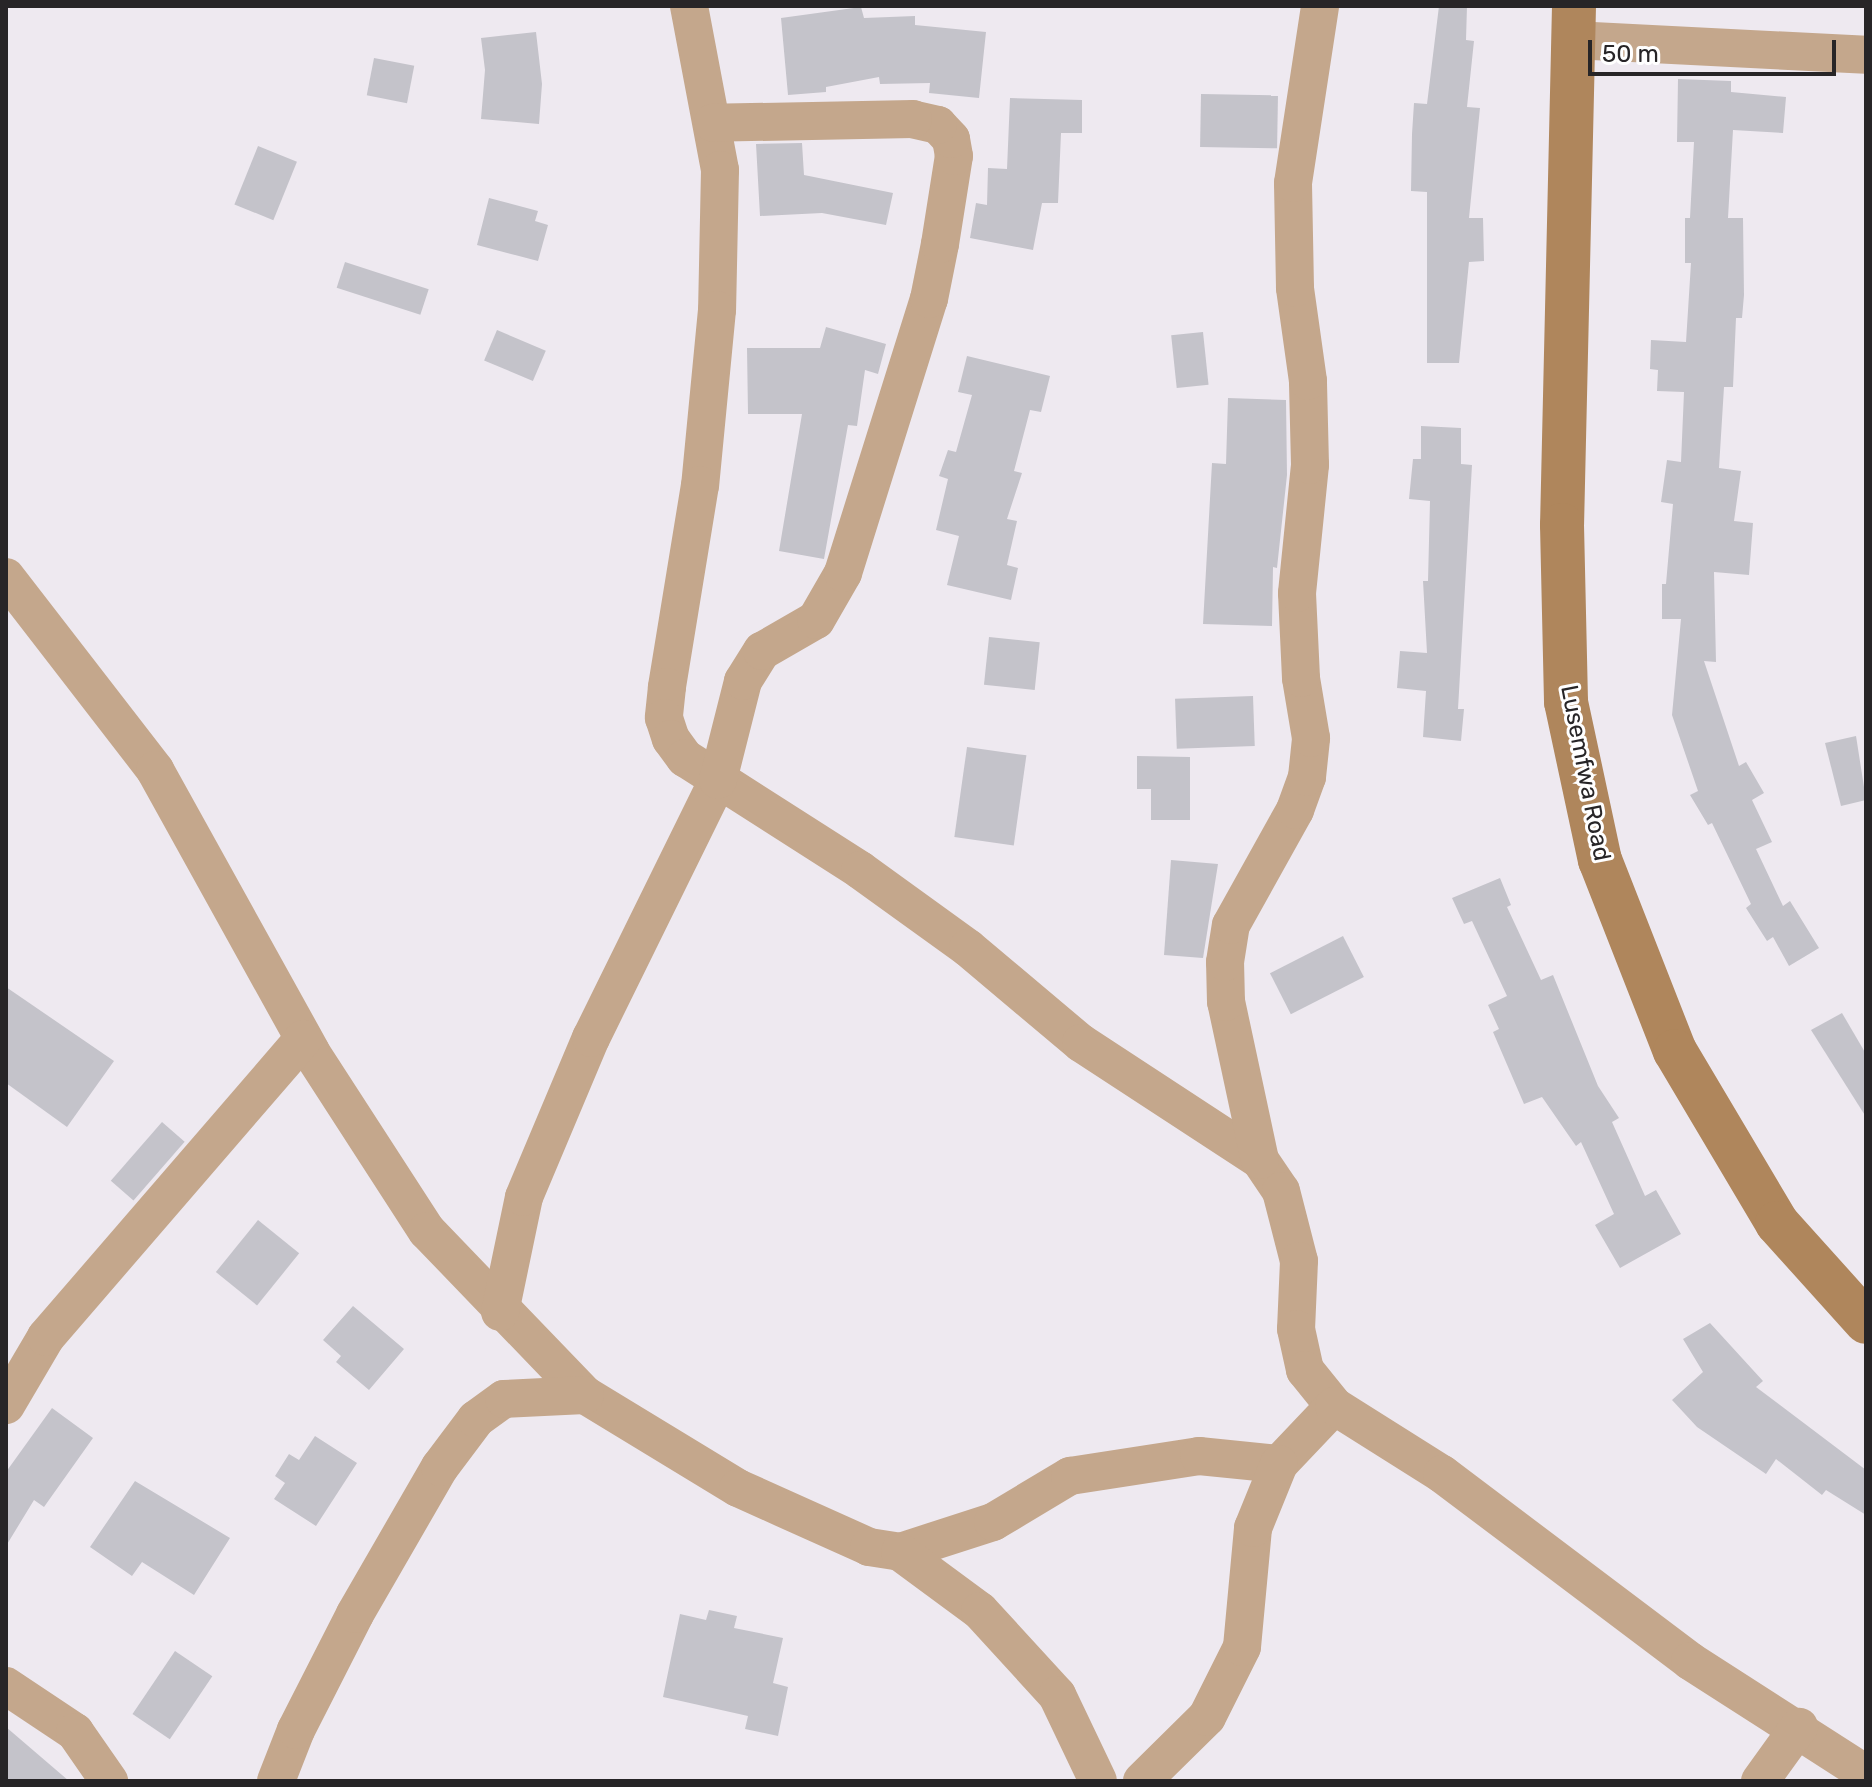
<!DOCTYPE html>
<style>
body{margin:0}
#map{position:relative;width:1872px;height:1787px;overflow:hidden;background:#eee9f0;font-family:Rubik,sans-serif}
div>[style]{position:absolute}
.building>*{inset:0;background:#c4c3ca;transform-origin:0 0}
.street>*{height:38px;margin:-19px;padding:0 19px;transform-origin:19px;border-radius:19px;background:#c4a78c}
.secondary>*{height:44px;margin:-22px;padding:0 22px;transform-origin:22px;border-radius:22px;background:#af865c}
span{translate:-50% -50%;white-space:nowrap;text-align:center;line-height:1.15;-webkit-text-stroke:6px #fff;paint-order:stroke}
.street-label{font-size:24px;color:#272527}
.frame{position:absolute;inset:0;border:8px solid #272527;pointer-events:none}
.scale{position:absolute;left:1588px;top:40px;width:248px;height:36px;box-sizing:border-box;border:4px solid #272527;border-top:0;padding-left:10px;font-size:24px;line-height:28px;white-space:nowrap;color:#272527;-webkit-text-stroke:6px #fff;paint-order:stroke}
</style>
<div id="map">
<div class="building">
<div style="clip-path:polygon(1439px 6px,1467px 6px,1466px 40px,1474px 41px,1467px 107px,1480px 108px,1469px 218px,1483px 218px,1484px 261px,1469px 262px,1459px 363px,1427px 363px,1427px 192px,1411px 191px,1412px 134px,1414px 103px,1427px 104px)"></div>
<div style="clip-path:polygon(861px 7px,864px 18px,915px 16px,915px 25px,986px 32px,979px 98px,929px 93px,930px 83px,880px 84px,879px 77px,826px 87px,826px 92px,788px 95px,781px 18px)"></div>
<div style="clip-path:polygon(536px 32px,542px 84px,539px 124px,481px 119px,485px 70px,481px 38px)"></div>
<div style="left:374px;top:58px;width:41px;height:38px;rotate:11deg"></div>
<div style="clip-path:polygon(1678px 79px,1731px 81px,1731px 92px,1786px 97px,1783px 133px,1733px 130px,1728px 218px,1743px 218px,1744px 295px,1742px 318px,1736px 318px,1733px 387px,1724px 387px,1719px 468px,1741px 471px,1734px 521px,1753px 523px,1749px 575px,1714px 572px,1716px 662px,1704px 661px,1739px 766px,1746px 762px,1764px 793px,1752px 800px,1772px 842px,1756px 849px,1783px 906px,1790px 901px,1819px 948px,1789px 966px,1773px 937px,1767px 941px,1746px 908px,1751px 904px,1712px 823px,1708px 825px,1690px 795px,1698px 791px,1672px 715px,1681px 619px,1662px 619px,1662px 584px,1666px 584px,1673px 504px,1661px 502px,1667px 460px,1681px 462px,1684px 392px,1657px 391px,1658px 370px,1650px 369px,1651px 340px,1686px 342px,1691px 263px,1685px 263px,1685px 218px,1690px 218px,1694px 142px,1677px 142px)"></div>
<div style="left:1201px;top:94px;width:77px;height:53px;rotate:1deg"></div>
<div style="clip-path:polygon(1010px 98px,1082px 100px,1082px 133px,1061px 133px,1058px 203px,1042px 203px,1033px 250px,970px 238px,976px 203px,987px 205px,988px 168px,1007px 169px)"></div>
<div style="clip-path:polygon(802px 143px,804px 175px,893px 193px,886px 225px,822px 213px,760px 216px,756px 144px)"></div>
<div style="left:258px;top:146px;width:42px;height:63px;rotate:22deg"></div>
<div style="clip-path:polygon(489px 198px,538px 211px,535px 221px,548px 225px,538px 261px,477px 245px)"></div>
<div style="left:345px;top:262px;width:88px;height:27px;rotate:18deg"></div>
<div style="clip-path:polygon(826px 327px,886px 344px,878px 374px,865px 370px,857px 426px,848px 425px,824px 559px,779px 551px,802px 414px,748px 414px,747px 348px,820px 348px)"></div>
<div style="left:497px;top:330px;width:53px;height:33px;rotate:23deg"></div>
<div style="left:1203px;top:332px;width:53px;height:32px;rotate:84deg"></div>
<div style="clip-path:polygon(967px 356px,1050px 376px,1041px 412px,1030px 410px,1014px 471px,1022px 473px,1007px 519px,1017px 521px,1007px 565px,1018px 568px,1011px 600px,947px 585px,959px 536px,936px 530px,948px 479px,939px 476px,948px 450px,956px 452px,972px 395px,958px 392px)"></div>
<div style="clip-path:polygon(1228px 398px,1286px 400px,1287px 475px,1277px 568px,1273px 567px,1272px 626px,1203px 624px,1212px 463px,1226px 464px)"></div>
<div style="clip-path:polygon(1421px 426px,1461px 428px,1461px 464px,1472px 465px,1458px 709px,1464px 709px,1461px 741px,1423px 737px,1426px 691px,1397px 688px,1400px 651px,1427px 653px,1423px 581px,1428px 581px,1430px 501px,1409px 499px,1413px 459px,1421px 459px)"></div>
<div style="left:989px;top:637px;width:51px;height:48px;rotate:6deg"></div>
<div style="left:1253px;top:696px;width:50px;height:78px;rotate:88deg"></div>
<div style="clip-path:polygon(1856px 736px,1866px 800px,1841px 806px,1825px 743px)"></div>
<div style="left:967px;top:747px;width:60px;height:91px;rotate:8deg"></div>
<div style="clip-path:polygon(1137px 756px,1190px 757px,1190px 820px,1151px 820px,1151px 789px,1137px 789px)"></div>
<div style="clip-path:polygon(1171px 860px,1218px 864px,1203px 958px,1164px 955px)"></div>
<div style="clip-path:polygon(1500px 878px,1511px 905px,1507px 907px,1541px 980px,1553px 975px,1598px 1086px,1619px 1118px,1612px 1122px,1645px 1196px,1656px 1190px,1681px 1234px,1620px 1268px,1595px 1225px,1614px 1214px,1581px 1142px,1576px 1146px,1542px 1097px,1524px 1104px,1493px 1032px,1499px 1029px,1488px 1005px,1507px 996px,1472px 921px,1464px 924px,1452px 898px)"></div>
<div style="left:1343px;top:936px;width:46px;height:82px;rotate:63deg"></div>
<div style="clip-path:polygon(6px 987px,114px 1061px,67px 1127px,6px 1083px)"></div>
<div style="clip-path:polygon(1842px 1013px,1866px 1054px,1866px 1117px,1811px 1030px)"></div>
<div style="left:162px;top:1122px;width:30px;height:78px;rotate:41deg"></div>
<div style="left:258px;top:1220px;width:53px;height:67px;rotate:39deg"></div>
<div style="clip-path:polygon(353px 1306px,404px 1349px,369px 1390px,336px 1362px,341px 1356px,323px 1340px)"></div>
<div style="clip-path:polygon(1710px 1323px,1763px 1381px,1756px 1387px,1866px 1470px,1866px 1515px,1826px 1490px,1822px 1495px,1776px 1459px,1766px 1474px,1697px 1427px,1672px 1400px,1703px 1372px,1683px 1339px)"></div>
<div style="clip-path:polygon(52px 1408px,93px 1438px,44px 1507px,34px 1500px,6px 1546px,6px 1472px)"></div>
<div style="clip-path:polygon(315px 1436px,357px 1463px,316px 1526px,274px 1499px,285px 1483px,275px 1476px,289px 1454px,299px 1460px)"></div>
<div style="clip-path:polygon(135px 1481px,230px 1538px,194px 1595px,142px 1562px,132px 1576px,90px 1547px)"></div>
<div style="clip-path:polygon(709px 1610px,737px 1616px,734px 1628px,783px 1638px,773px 1683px,788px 1687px,778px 1736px,745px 1729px,748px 1716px,663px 1697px,680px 1614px,706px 1620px)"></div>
<div style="left:175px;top:1651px;width:45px;height:76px;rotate:34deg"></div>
<div style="clip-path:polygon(6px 1727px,69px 1781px,6px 1781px)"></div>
</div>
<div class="street">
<div style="left:689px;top:6px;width:167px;rotate:79.3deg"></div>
<div style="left:720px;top:170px;width:140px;rotate:91.2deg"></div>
<div style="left:717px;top:310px;width:176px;rotate:95.5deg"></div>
<div style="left:700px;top:485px;width:205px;rotate:99.3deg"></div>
<div style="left:667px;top:687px;width:31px;rotate:96deg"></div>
<div style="left:664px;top:718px;width:22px;rotate:72deg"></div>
<div style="left:671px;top:739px;width:24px;rotate:54deg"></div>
<div style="left:685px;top:758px;width:208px;rotate:32.6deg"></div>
<div style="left:860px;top:870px;width:133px;rotate:35.8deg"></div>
<div style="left:968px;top:948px;width:148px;rotate:40.1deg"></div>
<div style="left:1081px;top:1043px;width:214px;rotate:33.2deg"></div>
<div style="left:1260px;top:1160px;width:37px;rotate:56deg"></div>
<div style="left:1281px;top:1191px;width:72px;rotate:75.6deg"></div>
<div style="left:1299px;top:1261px;width:68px;rotate:92.5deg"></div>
<div style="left:1296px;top:1329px;width:42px;rotate:77.6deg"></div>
<div style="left:1305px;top:1370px;width:46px;rotate:51.1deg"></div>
<div style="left:1573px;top:40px;width:293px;rotate:2.9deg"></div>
<div style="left:6px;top:577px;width:244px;rotate:52.3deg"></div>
<div style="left:155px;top:770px;width:322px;rotate:61deg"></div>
<div style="left:311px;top:1052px;width:213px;rotate:57.1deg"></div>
<div style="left:427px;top:1231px;width:228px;rotate:46.1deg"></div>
<div style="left:585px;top:1395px;width:179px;rotate:31.3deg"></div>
<div style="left:738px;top:1488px;width:144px;rotate:24.2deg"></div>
<div style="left:869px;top:1547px;width:31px;rotate:9deg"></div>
<div style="left:900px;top:1552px;width:98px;rotate:-17.9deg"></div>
<div style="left:993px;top:1522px;width:90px;rotate:-30.9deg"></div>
<div style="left:1070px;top:1476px;width:131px;rotate:-8.8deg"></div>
<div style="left:1199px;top:1456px;width:80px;rotate:5.7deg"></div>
<div style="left:1279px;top:1464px;width:80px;rotate:-46.5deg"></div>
<div style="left:1334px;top:1406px;width:128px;rotate:32.2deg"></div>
<div style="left:1442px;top:1474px;width:311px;rotate:37deg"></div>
<div style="left:1690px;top:1661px;width:209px;rotate:32.7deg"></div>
<div style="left:1260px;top:1160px;width:162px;rotate:-102.1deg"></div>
<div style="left:1226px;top:1002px;width:40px;rotate:-91.4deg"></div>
<div style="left:1225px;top:962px;width:37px;rotate:-81deg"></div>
<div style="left:1231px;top:925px;width:132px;rotate:-60.9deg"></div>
<div style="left:1295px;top:810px;width:35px;rotate:-70deg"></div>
<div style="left:1307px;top:777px;width:39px;rotate:-84deg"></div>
<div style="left:1311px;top:738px;width:61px;rotate:-99.5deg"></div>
<div style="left:1301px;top:678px;width:85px;rotate:-92.7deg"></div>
<div style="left:1297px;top:593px;width:129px;rotate:-84.2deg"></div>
<div style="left:1310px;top:465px;width:84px;rotate:-91.4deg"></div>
<div style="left:1308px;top:381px;width:94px;rotate:-98deg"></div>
<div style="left:1295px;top:288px;width:105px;rotate:-91.1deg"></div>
<div style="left:1293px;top:183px;width:179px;rotate:-81.3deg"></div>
<div style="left:500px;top:1312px;width:117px;rotate:-78.2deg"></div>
<div style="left:524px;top:1197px;width:173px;rotate:-67.2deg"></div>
<div style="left:591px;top:1038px;width:288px;rotate:-63.8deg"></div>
<div style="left:718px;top:780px;width:102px;rotate:-75.8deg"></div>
<div style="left:743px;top:681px;width:36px;rotate:-58deg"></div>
<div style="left:762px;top:651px;width:62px;rotate:-29.9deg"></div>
<div style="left:816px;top:620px;width:54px;rotate:-60.1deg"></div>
<div style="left:843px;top:573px;width:287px;rotate:-72.6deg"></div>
<div style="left:929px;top:299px;width:56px;rotate:-78.7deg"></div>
<div style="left:940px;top:244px;width:89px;rotate:-81deg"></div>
<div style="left:954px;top:156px;width:17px;rotate:-100deg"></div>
<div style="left:951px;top:139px;width:19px;rotate:-133deg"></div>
<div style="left:938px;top:125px;width:26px;rotate:-167deg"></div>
<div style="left:913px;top:119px;width:200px;rotate:178.9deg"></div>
<div style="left:6px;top:1405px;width:79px;rotate:-59.5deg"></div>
<div style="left:46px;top:1337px;width:394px;rotate:-49.2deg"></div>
<div style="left:900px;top:1552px;width:99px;rotate:36.4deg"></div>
<div style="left:980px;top:1611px;width:114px;rotate:47.5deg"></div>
<div style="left:1057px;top:1695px;width:95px;rotate:64.5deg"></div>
<div style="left:6px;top:1686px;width:83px;rotate:33.7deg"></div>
<div style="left:75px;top:1732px;width:60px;rotate:55.2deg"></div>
<div style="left:276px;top:1781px;width:55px;rotate:-68.6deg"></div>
<div style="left:296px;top:1730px;width:130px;rotate:-63deg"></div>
<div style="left:355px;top:1614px;width:170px;rotate:-60deg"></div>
<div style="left:440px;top:1467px;width:60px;rotate:-53.1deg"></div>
<div style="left:476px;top:1419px;width:34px;rotate:-36deg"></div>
<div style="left:504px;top:1399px;width:81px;rotate:-2.8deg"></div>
<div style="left:1142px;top:1781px;width:91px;rotate:-44.6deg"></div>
<div style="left:1207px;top:1717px;width:78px;rotate:-63.4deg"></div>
<div style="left:1242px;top:1647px;width:120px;rotate:-84.7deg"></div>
<div style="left:1253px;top:1528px;width:69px;rotate:-67.9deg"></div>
<div style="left:1760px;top:1781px;width:67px;rotate:-54.2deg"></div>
</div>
<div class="secondary">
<div style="left:1574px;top:6px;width:519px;rotate:91.32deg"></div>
<div style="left:1562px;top:525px;width:177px;rotate:88.7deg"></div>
<div style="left:1566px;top:702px;width:162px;rotate:77.9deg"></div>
<div style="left:1600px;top:860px;width:205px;rotate:68.6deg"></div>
<div style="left:1675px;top:1051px;width:200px;rotate:59.3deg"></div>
<div style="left:1777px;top:1223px;width:133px;rotate:48deg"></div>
</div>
<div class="street-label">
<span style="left:1585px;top:773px;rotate:79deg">Lusemfwa Road</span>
</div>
<div class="frame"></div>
<div class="scale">50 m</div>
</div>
